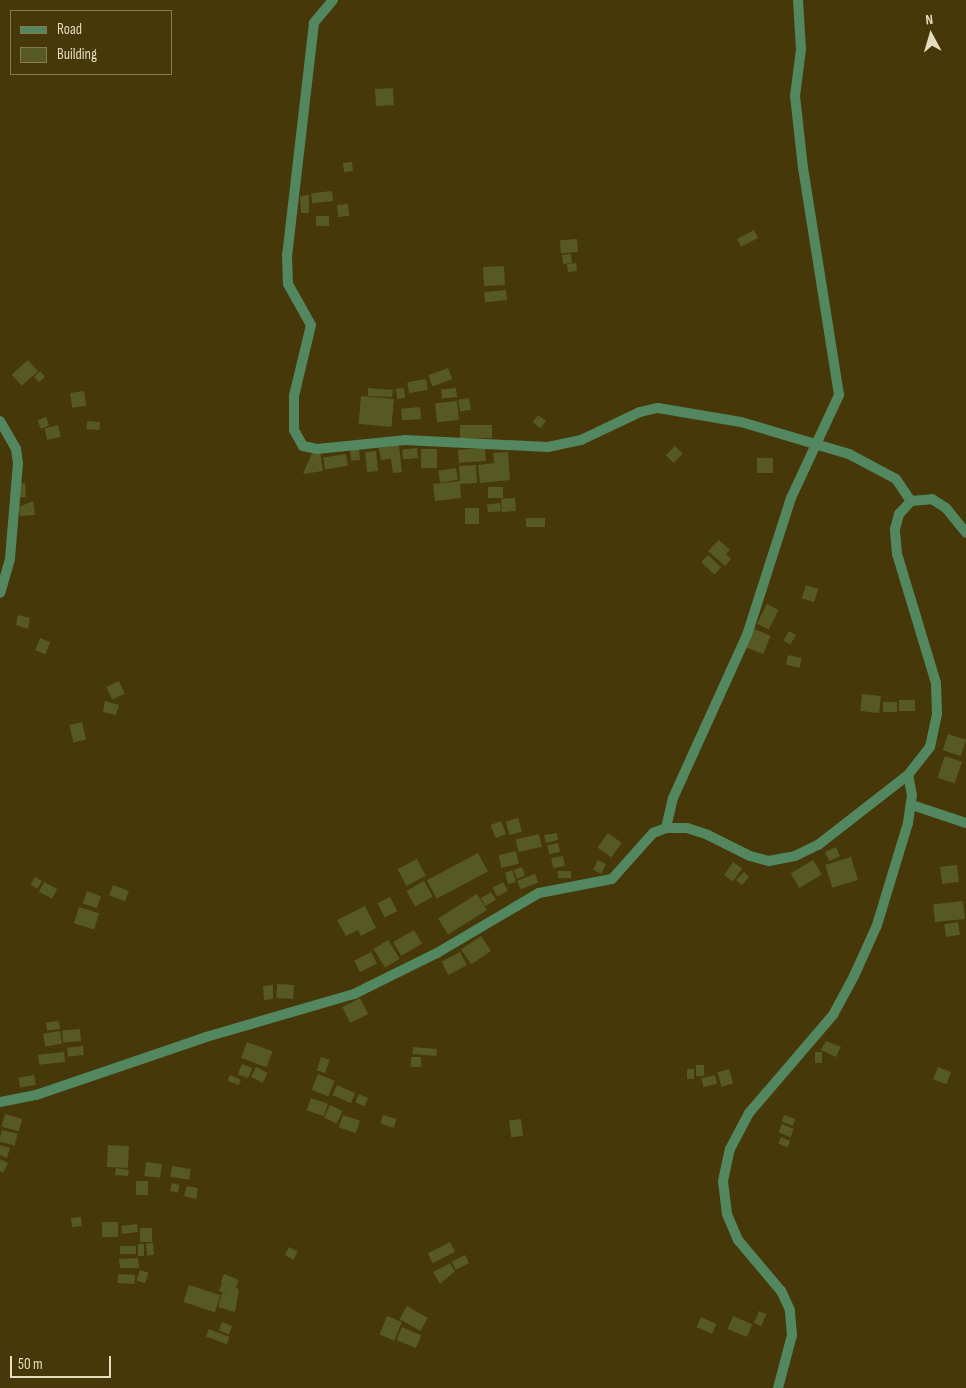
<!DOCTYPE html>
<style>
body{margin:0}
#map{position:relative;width:966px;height:1388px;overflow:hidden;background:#463808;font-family:"Sofia Sans Condensed",sans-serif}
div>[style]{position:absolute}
.building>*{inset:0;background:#575923;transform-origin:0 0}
.minor>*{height:10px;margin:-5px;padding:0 5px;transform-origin:5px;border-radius:5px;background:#52875f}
span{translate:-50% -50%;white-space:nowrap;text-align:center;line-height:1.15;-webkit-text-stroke:4.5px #463808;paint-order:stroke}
.legend{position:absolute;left:10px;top:10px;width:162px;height:65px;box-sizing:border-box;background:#463808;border:1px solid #867a51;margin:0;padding:6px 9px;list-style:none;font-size:15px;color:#e6dcbe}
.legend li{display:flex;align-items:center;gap:10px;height:25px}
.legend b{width:25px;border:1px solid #867a51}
.north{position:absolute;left:906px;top:10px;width:50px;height:50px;-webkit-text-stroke:4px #463808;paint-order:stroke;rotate:354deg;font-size:14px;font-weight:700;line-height:20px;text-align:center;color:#e6dcbe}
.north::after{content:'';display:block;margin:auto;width:18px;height:22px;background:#e6dcbe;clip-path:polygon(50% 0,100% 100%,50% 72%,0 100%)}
.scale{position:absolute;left:10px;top:1356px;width:101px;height:22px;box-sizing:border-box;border:2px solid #e6dcbe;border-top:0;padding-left:6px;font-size:15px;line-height:18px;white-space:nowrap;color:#e6dcbe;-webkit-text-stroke:4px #463808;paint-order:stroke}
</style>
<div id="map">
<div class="building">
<div style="left:393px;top:88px;width:17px;height:18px;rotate:87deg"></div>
<div style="left:352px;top:162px;width:9px;height:9px;rotate:84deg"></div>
<div style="left:332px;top:191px;width:10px;height:21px;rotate:84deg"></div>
<div style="clip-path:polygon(309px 195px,309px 213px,301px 213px,300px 196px)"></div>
<div style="left:348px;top:204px;width:12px;height:11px;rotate:85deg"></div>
<div style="left:316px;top:216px;width:13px;height:10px"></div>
<div style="left:754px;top:230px;width:9px;height:19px;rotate:63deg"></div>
<div style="left:577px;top:239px;width:13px;height:17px;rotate:86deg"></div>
<div style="left:571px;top:254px;width:9px;height:9px;rotate:84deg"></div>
<div style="left:576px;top:263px;width:8px;height:9px;rotate:83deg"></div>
<div style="left:504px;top:266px;width:19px;height:21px;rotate:87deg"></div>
<div style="left:506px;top:290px;width:10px;height:22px;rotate:84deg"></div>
<div style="left:28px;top:360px;width:15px;height:22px;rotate:48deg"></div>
<div style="left:448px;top:368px;width:12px;height:21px;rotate:70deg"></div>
<div style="clip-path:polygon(40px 371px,45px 377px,39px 382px,34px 377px)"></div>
<div style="left:426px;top:379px;width:11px;height:19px;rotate:80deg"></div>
<div style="clip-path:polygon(368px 388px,393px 390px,392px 397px,368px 396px)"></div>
<div style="left:404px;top:388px;width:10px;height:8px;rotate:84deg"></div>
<div style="left:456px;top:388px;width:9px;height:15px;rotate:84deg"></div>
<div style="left:84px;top:391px;width:15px;height:14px;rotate:82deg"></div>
<div style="left:361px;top:396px;width:33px;height:28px;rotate:5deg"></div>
<div style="left:469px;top:398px;width:12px;height:11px;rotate:81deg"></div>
<div style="left:457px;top:401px;width:19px;height:22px;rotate:84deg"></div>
<div style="left:420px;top:407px;width:12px;height:19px;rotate:85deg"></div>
<div style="left:538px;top:415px;width:10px;height:9px;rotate:37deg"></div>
<div style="left:46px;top:417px;width:9px;height:9px;rotate:69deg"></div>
<div style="left:87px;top:421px;width:13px;height:8px;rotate:4deg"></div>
<div style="left:58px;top:425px;width:12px;height:14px;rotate:76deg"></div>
<div style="left:492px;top:425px;width:13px;height:32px;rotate:90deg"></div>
<div style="clip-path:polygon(399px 445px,402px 472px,393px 473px,391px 459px,381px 460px,379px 448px)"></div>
<div style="left:675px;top:446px;width:11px;height:13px;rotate:45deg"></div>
<div style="left:359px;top:448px;width:12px;height:9px;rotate:85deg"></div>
<div style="left:417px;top:448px;width:10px;height:15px;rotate:84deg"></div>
<div style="left:485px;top:448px;width:13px;height:27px;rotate:86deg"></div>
<div style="left:437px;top:449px;width:19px;height:16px;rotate:90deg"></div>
<div style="clip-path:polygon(320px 451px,323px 471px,303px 474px,312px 453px)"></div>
<div style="left:376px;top:451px;width:20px;height:11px;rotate:84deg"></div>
<div style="clip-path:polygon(508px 452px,510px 480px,480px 483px,478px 465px,494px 463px,493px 453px)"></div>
<div style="left:346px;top:454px;width:12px;height:23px;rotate:81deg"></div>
<div style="left:757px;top:458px;width:16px;height:15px"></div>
<div style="clip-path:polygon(476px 465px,477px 483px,460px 484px,461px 498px,435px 501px,433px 484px,460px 481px,459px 466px)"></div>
<div style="left:456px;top:468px;width:12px;height:18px;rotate:81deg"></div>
<div style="left:25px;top:483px;width:14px;height:7px;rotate:86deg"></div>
<div style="left:503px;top:487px;width:11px;height:15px;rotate:90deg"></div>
<div style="left:515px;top:498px;width:13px;height:14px;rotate:86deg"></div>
<div style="clip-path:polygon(33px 501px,35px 515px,20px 516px,19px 507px)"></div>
<div style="left:500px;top:503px;width:8px;height:13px;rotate:83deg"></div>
<div style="left:465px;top:508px;width:14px;height:16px"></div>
<div style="left:545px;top:518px;width:9px;height:19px;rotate:90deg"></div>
<div style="clip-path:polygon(719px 540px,730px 550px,726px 554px,731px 559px,725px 566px,708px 551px)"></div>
<div style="left:708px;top:555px;width:18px;height:10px;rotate:43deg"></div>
<div style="left:806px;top:585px;width:13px;height:14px;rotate:18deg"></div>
<div style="left:767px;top:604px;width:13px;height:22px;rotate:27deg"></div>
<div style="clip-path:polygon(18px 615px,30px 618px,28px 629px,16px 625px)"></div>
<div style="left:754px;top:629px;width:18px;height:20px;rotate:22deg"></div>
<div style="left:789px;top:631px;width:8px;height:11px;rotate:30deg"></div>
<div style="left:40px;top:638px;width:11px;height:13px;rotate:22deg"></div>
<div style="left:788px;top:655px;width:14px;height:10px;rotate:12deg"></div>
<div style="left:119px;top:681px;width:14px;height:14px;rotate:65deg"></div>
<div style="left:862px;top:694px;width:19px;height:17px;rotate:6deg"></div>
<div style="left:899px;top:700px;width:16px;height:11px"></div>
<div style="clip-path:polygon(105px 701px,119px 705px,116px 715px,103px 712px)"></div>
<div style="left:883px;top:702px;width:14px;height:10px"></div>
<div style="left:82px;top:722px;width:18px;height:13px;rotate:77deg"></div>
<div style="left:948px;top:734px;width:19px;height:17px;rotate:18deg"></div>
<div style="left:945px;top:756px;width:18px;height:23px;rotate:19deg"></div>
<div style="left:518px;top:818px;width:14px;height:13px;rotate:73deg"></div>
<div style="left:501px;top:821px;width:14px;height:11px;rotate:69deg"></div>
<div style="clip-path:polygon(557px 833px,558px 840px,546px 843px,544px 835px)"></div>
<div style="left:608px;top:833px;width:17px;height:18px;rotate:36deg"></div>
<div style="left:539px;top:834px;width:13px;height:24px;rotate:77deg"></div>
<div style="left:558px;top:843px;width:9px;height:11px;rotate:77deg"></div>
<div style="left:836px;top:847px;width:10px;height:12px;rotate:66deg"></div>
<div style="left:516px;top:851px;width:13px;height:18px;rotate:77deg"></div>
<div style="left:478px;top:853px;width:21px;height:58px;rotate:62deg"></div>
<div style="left:563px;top:856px;width:10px;height:12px;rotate:79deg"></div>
<div style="left:851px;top:857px;width:24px;height:27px;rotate:73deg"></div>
<div style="left:417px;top:859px;width:19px;height:22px;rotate:62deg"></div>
<div style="left:598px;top:860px;width:9px;height:11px;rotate:27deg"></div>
<div style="left:813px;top:860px;width:17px;height:26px;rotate:59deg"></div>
<div style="left:733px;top:862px;width:11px;height:16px;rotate:34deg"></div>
<div style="left:957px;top:865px;width:17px;height:17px;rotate:83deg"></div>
<div style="left:522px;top:867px;width:9px;height:9px;rotate:69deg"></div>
<div style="clip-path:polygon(512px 870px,516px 882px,508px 884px,505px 873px)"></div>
<div style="left:571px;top:871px;width:7px;height:13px;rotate:90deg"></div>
<div style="clip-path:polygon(744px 872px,749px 877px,742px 885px,736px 880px)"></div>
<div style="left:535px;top:874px;width:9px;height:19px;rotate:69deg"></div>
<div style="left:35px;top:877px;width:8px;height:9px;rotate:30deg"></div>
<div style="left:424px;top:881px;width:18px;height:20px;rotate:61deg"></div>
<div style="left:44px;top:882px;width:15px;height:11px;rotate:28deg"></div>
<div style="left:503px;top:882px;width:10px;height:12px;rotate:61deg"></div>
<div style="left:113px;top:885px;width:17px;height:11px;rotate:21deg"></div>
<div style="left:87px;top:891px;width:15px;height:13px;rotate:20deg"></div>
<div style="left:491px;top:892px;width:9px;height:12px;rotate:58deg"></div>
<div style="left:477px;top:894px;width:19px;height:46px;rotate:58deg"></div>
<div style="left:390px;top:897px;width:16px;height:14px;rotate:63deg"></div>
<div style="left:963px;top:901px;width:18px;height:30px;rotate:84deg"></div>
<div style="clip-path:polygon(365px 906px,376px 928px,361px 936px,358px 930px,346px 936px,337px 920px)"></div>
<div style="left:79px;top:907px;width:21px;height:17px;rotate:17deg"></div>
<div style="left:958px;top:922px;width:13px;height:14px;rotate:81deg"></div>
<div style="left:414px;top:930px;width:16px;height:24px;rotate:60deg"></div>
<div style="left:481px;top:936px;width:18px;height:24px;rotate:56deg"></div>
<div style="left:388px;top:940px;width:22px;height:17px;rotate:58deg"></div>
<div style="left:371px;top:952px;width:13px;height:19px;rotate:63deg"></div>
<div style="left:460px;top:952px;width:15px;height:21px;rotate:62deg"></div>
<div style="left:277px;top:984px;width:17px;height:14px;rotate:3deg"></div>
<div style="clip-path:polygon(273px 985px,273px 999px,264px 1000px,263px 986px)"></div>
<div style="left:360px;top:998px;width:18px;height:20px;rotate:63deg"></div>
<div style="left:59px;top:1021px;width:8px;height:13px;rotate:83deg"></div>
<div style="left:80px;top:1029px;width:12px;height:18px;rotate:85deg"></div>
<div style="left:60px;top:1031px;width:13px;height:17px;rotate:81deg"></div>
<div style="clip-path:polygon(826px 1041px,841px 1047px,836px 1057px,821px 1050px)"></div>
<div style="left:247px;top:1042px;width:27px;height:17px;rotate:20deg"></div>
<div style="left:83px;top:1046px;width:9px;height:16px;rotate:84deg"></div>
<div style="left:413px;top:1047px;width:24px;height:7px;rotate:5deg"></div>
<div style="left:64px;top:1052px;width:10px;height:26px;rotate:84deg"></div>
<div style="left:815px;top:1052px;width:7px;height:11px"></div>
<div style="left:321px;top:1057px;width:9px;height:14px;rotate:18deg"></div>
<div style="left:411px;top:1057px;width:10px;height:10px"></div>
<div style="left:242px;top:1064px;width:11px;height:11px;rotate:22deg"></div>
<div style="left:696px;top:1065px;width:8px;height:11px"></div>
<div style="left:256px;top:1067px;width:13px;height:11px;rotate:27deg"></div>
<div style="left:938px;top:1067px;width:14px;height:13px;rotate:21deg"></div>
<div style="left:687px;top:1069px;width:7px;height:10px"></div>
<div style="left:729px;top:1069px;width:15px;height:12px;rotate:74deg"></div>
<div style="left:318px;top:1074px;width:18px;height:17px;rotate:22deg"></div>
<div style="left:34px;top:1075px;width:10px;height:16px;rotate:79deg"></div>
<div style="left:230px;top:1075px;width:12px;height:6px;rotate:24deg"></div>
<div style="left:715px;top:1075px;width:9px;height:14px;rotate:77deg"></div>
<div style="left:337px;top:1085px;width:20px;height:11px;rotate:24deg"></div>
<div style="left:359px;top:1094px;width:10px;height:9px;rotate:24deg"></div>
<div style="left:311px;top:1098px;width:18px;height:13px;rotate:19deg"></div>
<div style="left:330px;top:1105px;width:14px;height:14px;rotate:25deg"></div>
<div style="left:5px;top:1114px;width:18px;height:13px;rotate:16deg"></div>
<div style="left:343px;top:1115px;width:18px;height:13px;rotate:19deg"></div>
<div style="left:383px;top:1115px;width:14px;height:9px;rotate:17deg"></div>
<div style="left:784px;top:1115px;width:12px;height:7px;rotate:20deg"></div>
<div style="left:521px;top:1119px;width:17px;height:12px;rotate:83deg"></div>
<div style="left:782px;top:1124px;width:13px;height:9px;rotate:23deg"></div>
<div style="left:2px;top:1130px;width:16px;height:12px;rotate:14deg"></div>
<div style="left:781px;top:1137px;width:10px;height:7px;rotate:24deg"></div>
<div style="clip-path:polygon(0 1145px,10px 1148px,7px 1158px,0 1155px)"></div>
<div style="left:108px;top:1145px;width:21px;height:22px;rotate:3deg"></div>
<div style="clip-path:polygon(0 1159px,8px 1163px,3px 1173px,0 1171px)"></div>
<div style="left:146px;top:1162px;width:16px;height:14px;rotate:7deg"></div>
<div style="left:172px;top:1166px;width:19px;height:11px;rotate:9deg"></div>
<div style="clip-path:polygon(116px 1168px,129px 1170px,128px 1176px,115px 1175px)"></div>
<div style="left:136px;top:1181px;width:12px;height:14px"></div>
<div style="left:172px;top:1183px;width:8px;height:8px;rotate:14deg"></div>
<div style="clip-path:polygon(187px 1186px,198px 1188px,196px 1199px,184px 1196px)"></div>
<div style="left:81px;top:1217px;width:9px;height:10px;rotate:84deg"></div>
<div style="left:102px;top:1222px;width:16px;height:15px"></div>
<div style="left:137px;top:1224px;width:8px;height:16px;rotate:83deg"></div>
<div style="left:140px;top:1228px;width:12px;height:14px"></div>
<div style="left:450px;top:1242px;width:11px;height:25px;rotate:63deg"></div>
<div style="left:153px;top:1243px;width:12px;height:7px;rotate:85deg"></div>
<div style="left:138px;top:1244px;width:6px;height:12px"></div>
<div style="left:136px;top:1246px;width:8px;height:16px;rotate:90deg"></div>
<div style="left:289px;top:1247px;width:10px;height:9px;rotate:29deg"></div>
<div style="left:465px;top:1255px;width:9px;height:15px;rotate:63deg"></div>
<div style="clip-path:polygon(138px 1258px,139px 1268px,120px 1268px,119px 1259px)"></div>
<div style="clip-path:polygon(450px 1263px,455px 1271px,440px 1284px,433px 1272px)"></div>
<div style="left:140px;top:1270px;width:9px;height:11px;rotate:18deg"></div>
<div style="left:118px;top:1274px;width:17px;height:9px;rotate:3deg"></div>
<div style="left:224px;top:1274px;width:16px;height:9px;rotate:22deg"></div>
<div style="clip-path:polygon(222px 1283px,239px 1289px,235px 1312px,218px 1307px,222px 1293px,229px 1295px,219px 1291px)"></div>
<div style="left:189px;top:1285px;width:33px;height:18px;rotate:18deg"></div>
<div style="left:407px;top:1306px;width:24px;height:15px;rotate:30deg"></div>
<div style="left:759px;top:1311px;width:8px;height:13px;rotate:23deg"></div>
<div style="left:387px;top:1316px;width:16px;height:20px;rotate:22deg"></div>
<div style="left:733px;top:1316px;width:21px;height:14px;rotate:23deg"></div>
<div style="left:701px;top:1317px;width:17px;height:11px;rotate:24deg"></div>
<div style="left:222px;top:1322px;width:11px;height:9px;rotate:22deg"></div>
<div style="left:402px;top:1327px;width:21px;height:14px;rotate:23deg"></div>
<div style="left:209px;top:1329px;width:22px;height:8px;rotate:21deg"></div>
</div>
<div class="minor">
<div style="left:333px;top:0;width:30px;rotate:130deg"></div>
<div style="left:314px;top:23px;width:234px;rotate:96.6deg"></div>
<div style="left:287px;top:255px;width:29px;rotate:88deg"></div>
<div style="left:288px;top:284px;width:47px;rotate:60.7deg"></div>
<div style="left:311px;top:325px;width:73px;rotate:103.5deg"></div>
<div style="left:294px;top:396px;width:34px;rotate:90deg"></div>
<div style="left:294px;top:430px;width:18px;rotate:61deg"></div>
<div style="left:303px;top:446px;width:14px;rotate:12deg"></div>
<div style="left:317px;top:449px;width:88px;rotate:-5.8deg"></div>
<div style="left:405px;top:440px;width:143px;rotate:2.8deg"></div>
<div style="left:548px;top:447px;width:34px;rotate:-12deg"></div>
<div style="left:581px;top:440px;width:65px;rotate:-25.4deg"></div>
<div style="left:640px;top:412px;width:18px;rotate:-13deg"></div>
<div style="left:658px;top:408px;width:84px;rotate:9.6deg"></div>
<div style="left:741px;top:422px;width:113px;rotate:16.5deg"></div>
<div style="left:849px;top:454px;width:53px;rotate:28deg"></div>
<div style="left:896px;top:479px;width:27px;rotate:56deg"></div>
<div style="left:0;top:421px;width:32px;rotate:60deg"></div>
<div style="left:16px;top:449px;width:14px;rotate:82deg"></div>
<div style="left:18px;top:463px;width:96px;rotate:94.8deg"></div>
<div style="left:10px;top:559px;width:35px;rotate:106deg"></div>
<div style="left:912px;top:805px;width:57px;rotate:18.4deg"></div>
<div style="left:666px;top:828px;width:31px;rotate:-77deg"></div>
<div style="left:673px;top:798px;width:179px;rotate:-65.6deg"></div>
<div style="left:747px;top:635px;width:144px;rotate:-72.2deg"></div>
<div style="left:791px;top:498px;width:114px;rotate:-65deg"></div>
<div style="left:839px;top:395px;width:230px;rotate:-99deg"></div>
<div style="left:803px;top:168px;width:72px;rotate:-96.3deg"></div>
<div style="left:795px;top:96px;width:47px;rotate:-82.7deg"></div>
<div style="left:801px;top:49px;width:49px;rotate:-93.5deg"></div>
<div style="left:0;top:1102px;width:37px;rotate:-11deg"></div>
<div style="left:36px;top:1095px;width:180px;rotate:-18.8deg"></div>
<div style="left:206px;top:1037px;width:154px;rotate:-16.2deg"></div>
<div style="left:354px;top:994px;width:93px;rotate:-26.3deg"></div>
<div style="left:437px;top:953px;width:118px;rotate:-30.5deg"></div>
<div style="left:539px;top:893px;width:74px;rotate:-10.9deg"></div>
<div style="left:612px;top:879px;width:62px;rotate:-48.3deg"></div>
<div style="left:653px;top:833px;width:14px;rotate:-21deg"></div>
<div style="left:666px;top:828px;width:21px"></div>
<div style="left:687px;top:828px;width:22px;rotate:18deg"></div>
<div style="left:708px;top:835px;width:47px;rotate:26.6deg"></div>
<div style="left:750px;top:856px;width:20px;rotate:15deg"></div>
<div style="left:769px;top:861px;width:26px;rotate:-11deg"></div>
<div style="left:795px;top:856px;width:25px;rotate:-26deg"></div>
<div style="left:818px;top:845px;width:114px;rotate:-37.9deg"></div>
<div style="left:908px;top:775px;width:36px;rotate:-52deg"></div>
<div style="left:930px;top:747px;width:34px;rotate:-78deg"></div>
<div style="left:937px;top:714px;width:31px;rotate:-92deg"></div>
<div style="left:936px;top:683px;width:135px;rotate:-106.8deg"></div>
<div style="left:897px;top:554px;width:25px;rotate:-95deg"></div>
<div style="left:895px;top:529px;width:16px;rotate:-75deg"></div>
<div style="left:899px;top:514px;width:18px;rotate:-47deg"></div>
<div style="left:911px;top:501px;width:21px;rotate:-5deg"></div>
<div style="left:932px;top:499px;width:17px;rotate:33deg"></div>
<div style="left:946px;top:508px;width:32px;rotate:51deg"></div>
<div style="left:778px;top:1388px;width:55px;rotate:-75.2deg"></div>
<div style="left:792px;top:1335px;width:25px;rotate:-95deg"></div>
<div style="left:790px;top:1310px;width:21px;rotate:-115deg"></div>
<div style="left:781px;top:1291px;width:67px;rotate:-130.1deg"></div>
<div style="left:738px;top:1240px;width:28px;rotate:-113deg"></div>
<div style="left:727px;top:1214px;width:33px;rotate:-97deg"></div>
<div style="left:723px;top:1181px;width:33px;rotate:-78deg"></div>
<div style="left:730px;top:1149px;width:41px;rotate:-62.2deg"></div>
<div style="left:749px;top:1113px;width:129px;rotate:-49.4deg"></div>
<div style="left:833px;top:1015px;width:44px;rotate:-61.7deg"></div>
<div style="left:854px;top:976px;width:56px;rotate:-65.7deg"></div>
<div style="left:877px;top:925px;width:107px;rotate:-73.1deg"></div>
<div style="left:908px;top:823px;width:28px;rotate:-82deg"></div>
<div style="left:912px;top:795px;width:20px;rotate:-101deg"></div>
</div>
<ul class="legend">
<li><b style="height:6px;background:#52875f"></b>Road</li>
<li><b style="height:14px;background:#575923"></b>Building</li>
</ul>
<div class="north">N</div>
<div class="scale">50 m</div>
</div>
